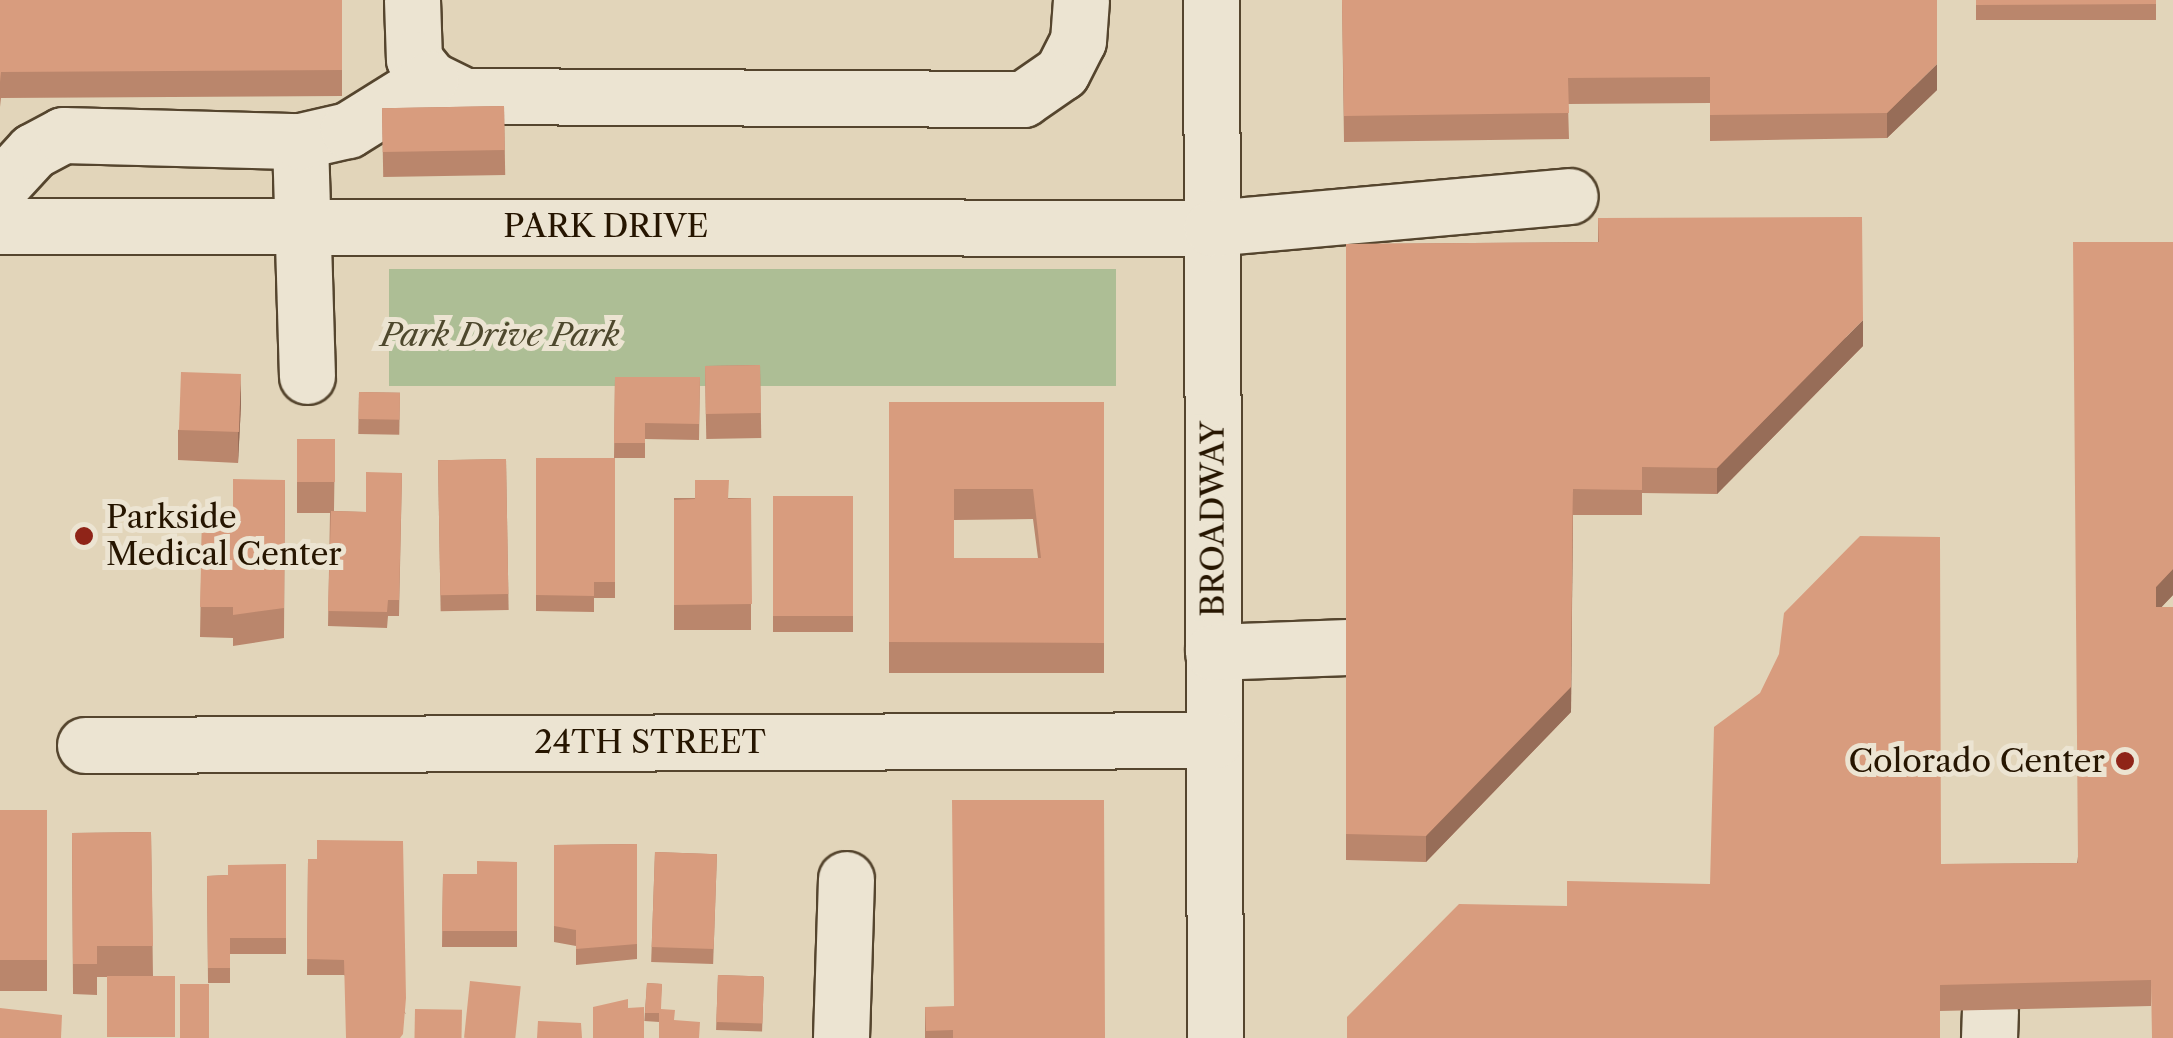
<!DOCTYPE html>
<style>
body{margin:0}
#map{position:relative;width:2173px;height:1038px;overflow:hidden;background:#e2d5ba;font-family:"Libre Caslon Text",serif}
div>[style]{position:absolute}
.green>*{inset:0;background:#adbe95;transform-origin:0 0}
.roads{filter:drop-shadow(2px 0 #55452e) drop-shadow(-2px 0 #55452e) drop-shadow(0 2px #55452e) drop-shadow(0 -2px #55452e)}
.minor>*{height:55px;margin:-27.5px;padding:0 27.5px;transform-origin:27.5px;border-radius:27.5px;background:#ece4d2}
.wall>*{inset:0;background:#ba866c;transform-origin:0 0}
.shaded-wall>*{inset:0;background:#976d58}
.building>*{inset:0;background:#d89c7e;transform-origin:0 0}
.dots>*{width:28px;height:28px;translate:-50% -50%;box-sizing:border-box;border:5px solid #ece4d2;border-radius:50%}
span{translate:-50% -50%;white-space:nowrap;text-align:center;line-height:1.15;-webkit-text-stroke:10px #ece4d2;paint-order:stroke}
.street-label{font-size:32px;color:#261500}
.park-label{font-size:32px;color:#4e482d;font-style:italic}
.poi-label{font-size:32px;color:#261500}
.left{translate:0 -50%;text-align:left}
.right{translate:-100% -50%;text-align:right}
</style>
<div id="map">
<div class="green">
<div style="left:1116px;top:269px;width:117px;height:727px;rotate:90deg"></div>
</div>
<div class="roads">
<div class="minor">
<div style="left:412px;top:0;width:59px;rotate:88.1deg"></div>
<div style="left:414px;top:59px;width:26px;rotate:51deg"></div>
<div style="left:430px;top:79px;width:39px;rotate:26deg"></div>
<div style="left:465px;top:96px;width:558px;rotate:0.31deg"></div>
<div style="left:1023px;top:99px;width:47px;rotate:-34.7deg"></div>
<div style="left:1062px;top:72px;width:35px;rotate:-63deg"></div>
<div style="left:1078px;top:41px;width:41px;rotate:-85.8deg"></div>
<div style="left:1211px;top:0;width:1038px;rotate:89.78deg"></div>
<div style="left:300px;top:141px;width:235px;rotate:88.3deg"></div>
<div style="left:0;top:187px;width:49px;rotate:-47.5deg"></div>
<div style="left:33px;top:151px;width:34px;rotate:-28deg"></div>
<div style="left:63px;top:135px;width:237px;rotate:1.5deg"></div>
<div style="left:300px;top:141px;width:49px;rotate:-12.9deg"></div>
<div style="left:348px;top:130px;width:97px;rotate:-31.9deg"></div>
<div style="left:0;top:226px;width:1212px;rotate:0.09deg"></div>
<div style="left:1212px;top:228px;width:359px;rotate:-5.1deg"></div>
<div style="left:1213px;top:652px;width:134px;rotate:-2.1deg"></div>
<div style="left:85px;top:745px;width:1129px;rotate:-0.25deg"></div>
<div style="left:841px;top:1038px;width:159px;rotate:-88.2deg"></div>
<div style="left:1989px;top:1038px;width:27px;rotate:-88deg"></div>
</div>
</div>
<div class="wall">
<div style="clip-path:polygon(0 0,342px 0,342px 96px,1px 98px,0 107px)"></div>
<div style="clip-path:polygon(1342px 0,1937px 90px,1887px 138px,1710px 141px,1710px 103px,1568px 104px,1569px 139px,1344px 142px)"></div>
<div style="left:1976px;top:0;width:180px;height:20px"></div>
<div style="left:504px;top:106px;width:69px;height:122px;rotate:89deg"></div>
<div style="clip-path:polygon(1598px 218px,1863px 346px,1717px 494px,1642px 493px,1642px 515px,1573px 515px,1571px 712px,1426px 862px,1346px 860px,1346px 244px,1598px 242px)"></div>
<div style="clip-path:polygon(2173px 242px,2173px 595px,2161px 607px,2151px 1006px,1940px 1011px,1567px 906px,1710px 884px,1941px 864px,2077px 863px)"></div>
<div style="left:760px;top:365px;width:73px;height:55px;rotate:89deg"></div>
<div style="clip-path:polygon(615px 377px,700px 377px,699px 440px,645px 439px,645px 458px,615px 458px,615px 598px,594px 598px,594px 612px,536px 611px,536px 458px,614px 458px)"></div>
<div style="left:359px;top:392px;width:41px;height:42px;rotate:1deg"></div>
<div style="clip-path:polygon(evenodd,889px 402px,1104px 402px,1104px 673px,889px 673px,889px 402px,1033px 519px,1038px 558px,954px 558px,954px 520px,1033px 519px)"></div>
<div style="clip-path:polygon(241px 405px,238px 463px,178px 460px,178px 430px)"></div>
<div style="clip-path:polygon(297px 439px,335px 439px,334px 511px,366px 512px,402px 473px,399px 616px,388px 616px,387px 628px,328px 626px,330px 513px,297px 513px)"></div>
<div style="left:506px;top:459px;width:151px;height:68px;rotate:89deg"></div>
<div style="clip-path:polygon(285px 480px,284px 638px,233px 646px,233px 638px,200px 637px,202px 525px,233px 525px)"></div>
<div style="left:853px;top:496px;width:136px;height:80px;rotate:90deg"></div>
<div style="left:751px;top:498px;width:132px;height:77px;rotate:90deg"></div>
<div style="left:0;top:810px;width:47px;height:181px"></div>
<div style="clip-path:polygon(151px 832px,153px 977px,97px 977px,97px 995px,73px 994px,72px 833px)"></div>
<div style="clip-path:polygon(637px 844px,637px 959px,576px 965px,576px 946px,554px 942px,554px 845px)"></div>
<div style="left:655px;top:852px;width:62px;height:110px;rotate:2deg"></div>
<div style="clip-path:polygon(308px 859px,406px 1014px,344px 975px,307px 975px)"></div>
<div style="clip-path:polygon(517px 862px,517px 947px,442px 947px,443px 874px,477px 874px)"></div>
<div style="clip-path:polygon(286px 864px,286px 954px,230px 954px,230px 983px,208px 983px,207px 876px,228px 875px)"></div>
<div style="left:718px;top:975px;width:46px;height:55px;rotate:2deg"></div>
<div style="left:647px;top:983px;width:15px;height:38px;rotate:4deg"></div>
<div style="clip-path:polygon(925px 1007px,1105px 1038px,925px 1038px)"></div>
</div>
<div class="shaded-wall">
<div style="clip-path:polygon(1937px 64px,1937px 90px,1887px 138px,1887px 113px)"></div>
<div style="clip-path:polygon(1863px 320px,1863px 346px,1717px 494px,1717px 468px)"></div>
<div style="clip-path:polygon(241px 374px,241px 405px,238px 463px,238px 432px)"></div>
<div style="clip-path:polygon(1573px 489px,1571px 712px,1426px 862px,1426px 836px)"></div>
<div style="clip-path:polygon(2173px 569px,2173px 595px,2156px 613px,2156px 587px)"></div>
</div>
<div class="building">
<div style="clip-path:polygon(0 0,342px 0,342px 70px,1px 72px,0 82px)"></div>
<div style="clip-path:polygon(1342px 0,1937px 0,1937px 64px,1887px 113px,1710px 115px,1710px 77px,1568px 78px,1569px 113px,1344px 116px)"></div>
<div style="clip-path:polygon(1976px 0,2156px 0,2156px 4px,1976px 5px)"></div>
<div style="left:504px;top:106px;width:44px;height:122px;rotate:89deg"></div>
<div style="clip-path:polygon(1862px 217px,1863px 320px,1717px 468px,1642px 467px,1642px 490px,1573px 489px,1571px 687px,1426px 836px,1346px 834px,1346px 244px,1599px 242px,1598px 218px)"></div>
<div style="clip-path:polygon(2073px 242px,2173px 242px,2173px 569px,2156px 587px,2156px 607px,2173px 607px,2173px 1038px,2152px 1038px,2151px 980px,1940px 985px,1940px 1038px,1347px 1038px,1347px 1017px,1459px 904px,1567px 906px,1567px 881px,1710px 884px,1714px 727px,1760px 693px,1779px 654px,1784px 613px,1860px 536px,1940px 537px,1941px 864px,2078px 863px)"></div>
<div style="left:760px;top:365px;width:48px;height:55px;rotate:89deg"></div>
<div style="left:181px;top:372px;width:60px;height:58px;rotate:2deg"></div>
<div style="clip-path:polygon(615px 377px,700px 377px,699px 424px,645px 423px,645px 443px,614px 443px)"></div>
<div style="left:359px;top:392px;width:41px;height:27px;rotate:1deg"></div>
<div style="clip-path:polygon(evenodd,889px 402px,1104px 402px,1104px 643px,889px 642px,889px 402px,954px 489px,1033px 489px,1041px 558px,954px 558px,954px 489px)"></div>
<div style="left:297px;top:439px;width:38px;height:43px"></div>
<div style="clip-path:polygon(536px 458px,615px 458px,615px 582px,594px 582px,594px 596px,536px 595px)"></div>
<div style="left:506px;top:459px;width:135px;height:68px;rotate:89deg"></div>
<div style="clip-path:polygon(366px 472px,402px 473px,399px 600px,388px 600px,387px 612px,328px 611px,331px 511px,366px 512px)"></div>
<div style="clip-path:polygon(233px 479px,285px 480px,284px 608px,233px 615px,233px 607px,200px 607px,202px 525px,233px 525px)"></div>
<div style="clip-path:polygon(695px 480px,729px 480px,728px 499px,751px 498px,752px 604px,674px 605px,674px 500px,695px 499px)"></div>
<div style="left:853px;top:496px;width:120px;height:80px;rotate:90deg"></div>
<div style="clip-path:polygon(952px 800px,1104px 800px,1105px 1038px,953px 1038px,953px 1030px,926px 1031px,925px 1007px,954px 1006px)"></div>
<div style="left:0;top:810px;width:47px;height:150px"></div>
<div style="clip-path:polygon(151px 832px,153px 946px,97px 946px,97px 964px,73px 964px,72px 833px)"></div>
<div style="clip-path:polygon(317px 840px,403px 841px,406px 998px,403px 1034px,400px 1038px,346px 1038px,344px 960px,307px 959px,308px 859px,317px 859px)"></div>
<div style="clip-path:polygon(637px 844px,637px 944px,576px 949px,576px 930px,554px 926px,554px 845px)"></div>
<div style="left:655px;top:852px;width:62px;height:95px;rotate:2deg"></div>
<div style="clip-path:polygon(477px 861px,517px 862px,517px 931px,442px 931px,443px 874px,477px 874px)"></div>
<div style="clip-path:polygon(286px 864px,286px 938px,230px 938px,230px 968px,208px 968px,207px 876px,228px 875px,228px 865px)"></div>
<div style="left:718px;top:975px;width:46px;height:47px;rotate:2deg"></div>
<div style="left:175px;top:976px;width:61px;height:68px;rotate:90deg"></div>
<div style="left:470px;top:981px;width:51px;height:57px;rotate:6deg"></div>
<div style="clip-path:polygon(647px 983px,662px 984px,661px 1009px,675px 1010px,674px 1020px,700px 1022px,699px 1038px,659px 1038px,659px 1013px,645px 1013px)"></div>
<div style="left:180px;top:984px;width:29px;height:54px"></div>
<div style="clip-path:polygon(628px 999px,628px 1008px,644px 1007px,644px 1038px,593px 1038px,593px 1007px)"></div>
<div style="clip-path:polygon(0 1008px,62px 1015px,61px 1038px,0 1038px)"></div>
<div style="left:415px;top:1009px;width:47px;height:29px;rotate:1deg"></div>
<div style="clip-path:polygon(538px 1021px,581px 1023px,582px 1038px,537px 1038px)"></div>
</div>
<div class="dots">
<div style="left:84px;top:536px;background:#8f2418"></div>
<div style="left:2125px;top:761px;background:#8f2418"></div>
</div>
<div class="street-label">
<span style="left:606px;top:226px">PARK DRIVE</span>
<span style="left:1213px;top:519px;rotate:-90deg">BROADWAY</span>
<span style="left:650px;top:742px">24TH STREET</span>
</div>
<div class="park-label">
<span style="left:500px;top:335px">Park Drive Park</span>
</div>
<div class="poi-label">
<span class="left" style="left:106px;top:536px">Parkside<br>Medical Center</span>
<span class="right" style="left:2105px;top:761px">Colorado Center</span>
</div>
</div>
